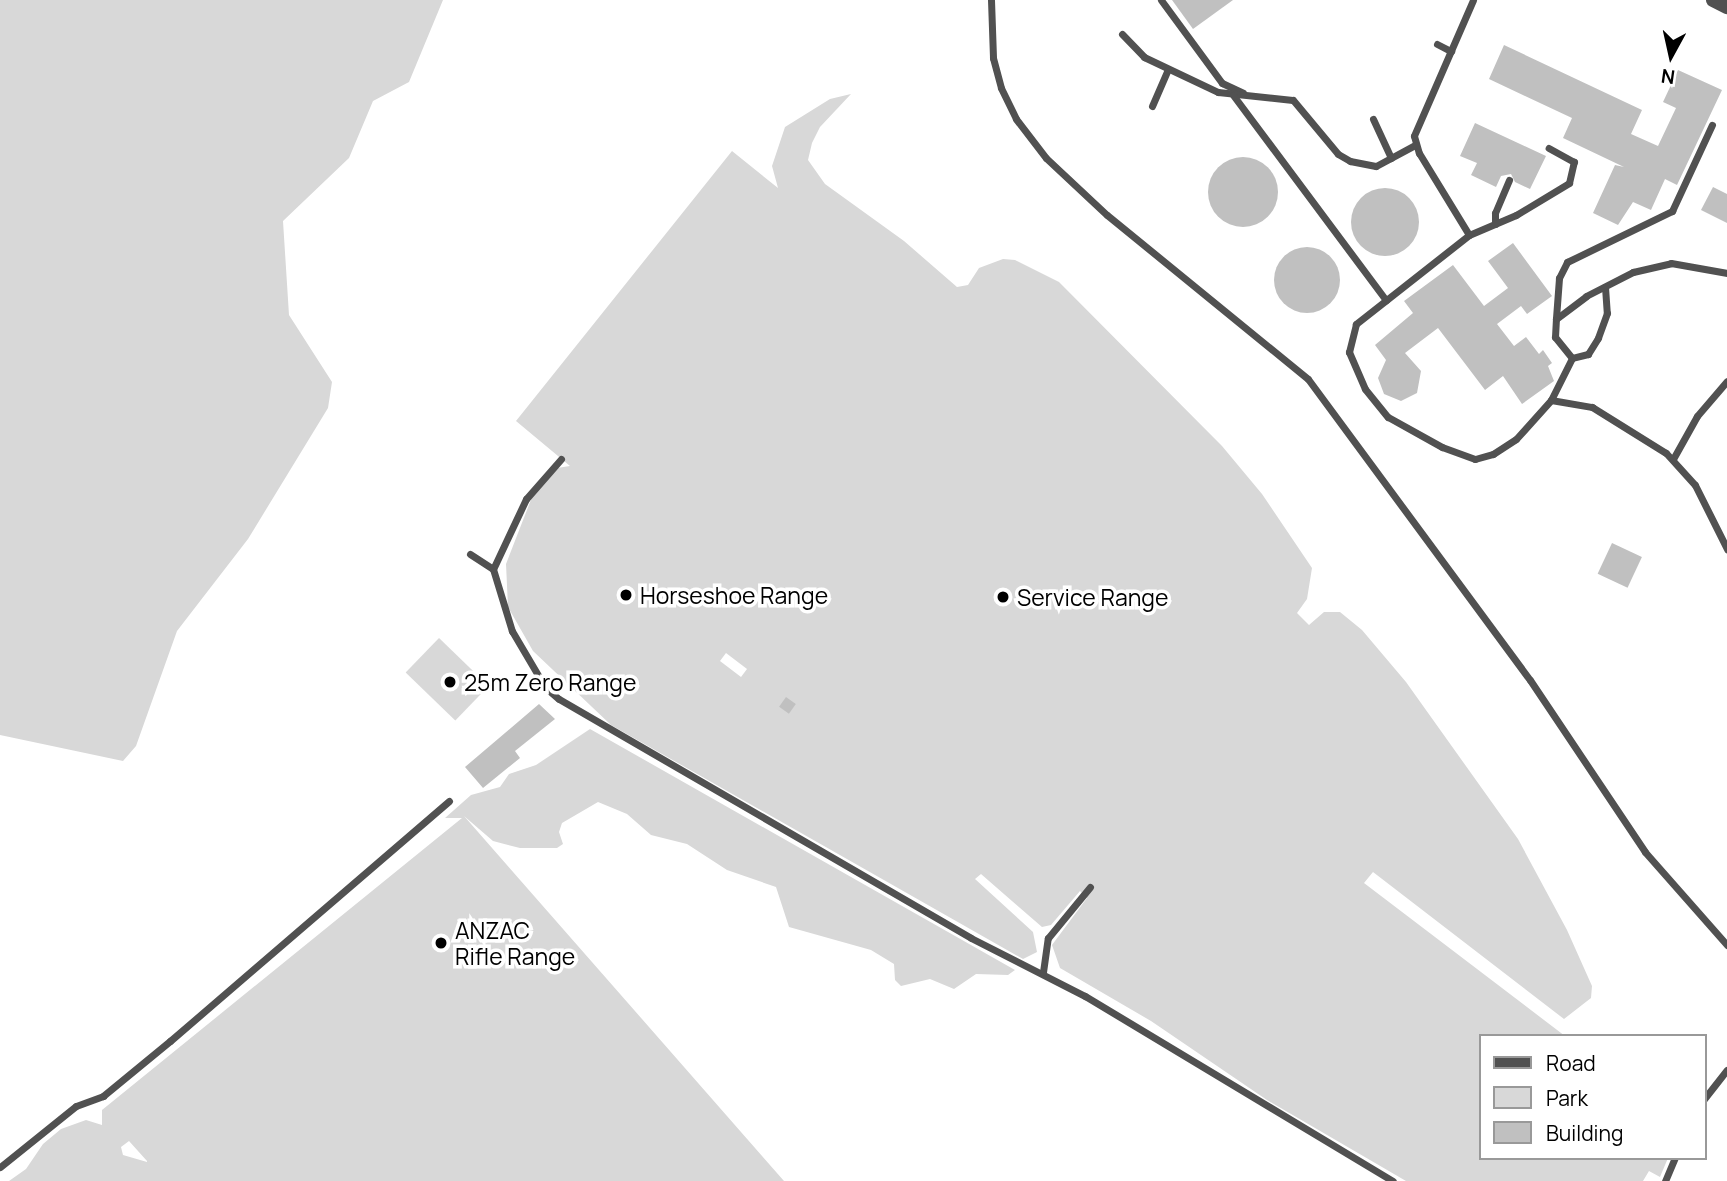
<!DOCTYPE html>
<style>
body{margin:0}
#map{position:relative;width:1727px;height:1181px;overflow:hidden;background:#fff;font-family:Manrope,sans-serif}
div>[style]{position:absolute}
.green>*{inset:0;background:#d8d8d8;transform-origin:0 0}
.building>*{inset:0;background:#c0c0c0;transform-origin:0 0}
.round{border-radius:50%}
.service>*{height:7px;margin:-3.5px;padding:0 3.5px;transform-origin:3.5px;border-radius:3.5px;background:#515151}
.minor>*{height:14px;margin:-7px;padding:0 7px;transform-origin:7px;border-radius:7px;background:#515151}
.dots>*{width:19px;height:19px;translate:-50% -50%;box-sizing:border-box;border:4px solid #fff;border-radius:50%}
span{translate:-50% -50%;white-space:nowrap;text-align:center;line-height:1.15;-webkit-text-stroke:7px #fff;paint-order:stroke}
.poi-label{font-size:23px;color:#000}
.left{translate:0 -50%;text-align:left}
.legend{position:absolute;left:1479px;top:1034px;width:228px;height:126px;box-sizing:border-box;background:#fff;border:2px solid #999;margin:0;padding:9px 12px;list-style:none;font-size:21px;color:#000}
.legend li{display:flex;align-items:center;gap:14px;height:35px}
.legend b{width:35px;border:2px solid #999}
.north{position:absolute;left:1636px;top:21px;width:70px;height:70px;-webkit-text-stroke:5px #fff;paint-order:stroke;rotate:188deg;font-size:19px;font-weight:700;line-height:28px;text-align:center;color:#000}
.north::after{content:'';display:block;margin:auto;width:24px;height:32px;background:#000;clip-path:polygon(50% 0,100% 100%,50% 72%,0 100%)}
</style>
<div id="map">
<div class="green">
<div style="clip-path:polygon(0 0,443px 0,409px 82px,373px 101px,349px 158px,283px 221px,289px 315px,332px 382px,328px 408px,248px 539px,177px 631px,136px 746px,123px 761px,0 735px)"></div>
<div style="clip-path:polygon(evenodd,851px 94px,820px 127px,812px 143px,808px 160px,825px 184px,904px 241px,957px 287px,968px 285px,979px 268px,1003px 259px,1015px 260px,1059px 282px,1222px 446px,1262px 494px,1312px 568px,1307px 599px,1297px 613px,1309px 625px,1324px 612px,1340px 612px,1362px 630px,1406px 682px,1518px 839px,1567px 930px,1592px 986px,1591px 998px,1564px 1019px,1373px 872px,1364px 883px,1565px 1036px,1480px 1036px,1480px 1158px,1668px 1158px,1660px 1177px,1649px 1171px,1643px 1181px,1406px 1181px,1267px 1100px,1151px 1021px,1060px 968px,1052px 945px,1087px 898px,1080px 891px,1051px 925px,1042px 927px,981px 874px,975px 879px,1033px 932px,1037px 952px,1023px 959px,611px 725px,533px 651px,508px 607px,506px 564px,532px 497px,557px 468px,570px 466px,516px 421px,732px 151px,778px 188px,772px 166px,785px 127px,830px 99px,851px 94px,726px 653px,747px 669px,741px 677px,720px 661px,726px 653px)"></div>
<div style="left:439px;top:638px;width:69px;height:48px;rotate:44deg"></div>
<div style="clip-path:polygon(evenodd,590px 729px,1015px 970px,1008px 975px,976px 974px,954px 989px,930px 979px,901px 986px,895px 980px,894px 964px,871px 950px,789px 927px,776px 887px,727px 870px,687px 844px,651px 835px,627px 814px,598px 802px,562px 823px,559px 832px,563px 844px,557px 848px,520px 848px,493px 841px,464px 816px,784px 1181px,9px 1181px,26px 1169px,43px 1144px,61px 1129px,86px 1120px,102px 1125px,102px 1110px,462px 818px,445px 818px,471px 795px,500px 787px,509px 774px,536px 765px,590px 729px,129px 1141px,147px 1161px,147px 1162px,123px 1155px,121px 1147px,129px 1141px)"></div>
</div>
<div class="building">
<div style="clip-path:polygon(1172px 0,1233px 0,1193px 29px)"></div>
<div style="clip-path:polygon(1504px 45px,1642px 110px,1631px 134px,1658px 146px,1676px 108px,1663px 102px,1678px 70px,1722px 90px,1677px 185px,1665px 179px,1651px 210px,1633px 202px,1618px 225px,1593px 213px,1615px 165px,1624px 167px,1563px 138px,1572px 118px,1489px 79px)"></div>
<div style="clip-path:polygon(1475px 123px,1546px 156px,1530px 189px,1515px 182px,1511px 174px,1501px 176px,1496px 187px,1471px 175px,1477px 163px,1460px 156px)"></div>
<div class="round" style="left:1208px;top:157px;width:70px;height:70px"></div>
<div style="clip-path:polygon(1713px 187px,1727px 194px,1727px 223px,1701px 210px)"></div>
<div class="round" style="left:1351px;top:188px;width:68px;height:68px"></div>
<div style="clip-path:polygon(1513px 243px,1552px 296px,1527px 314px,1521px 306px,1497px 324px,1514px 346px,1526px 337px,1539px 354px,1543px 350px,1552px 363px,1548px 366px,1554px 381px,1522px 404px,1503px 376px,1485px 390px,1438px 328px,1405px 353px,1421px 371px,1417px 393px,1401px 401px,1384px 394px,1378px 378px,1386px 360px,1375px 345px,1413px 313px,1404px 301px,1453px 265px,1484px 306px,1508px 288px,1488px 261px)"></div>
<div class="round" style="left:1274px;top:247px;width:66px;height:66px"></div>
<div style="left:1612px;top:543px;width:33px;height:34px;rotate:25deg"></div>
<div style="left:786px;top:697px;width:12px;height:12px;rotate:35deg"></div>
<div style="clip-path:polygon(539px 704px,555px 719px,515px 751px,520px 758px,483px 788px,465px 767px)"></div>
</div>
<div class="service">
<div style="left:991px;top:0;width:58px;rotate:88deg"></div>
<div style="left:993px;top:58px;width:31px;rotate:75deg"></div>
<div style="left:1001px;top:88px;width:34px;rotate:64deg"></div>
<div style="left:1016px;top:119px;width:49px;rotate:52.4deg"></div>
<div style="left:1046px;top:158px;width:83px;rotate:43.1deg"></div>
<div style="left:1107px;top:215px;width:259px;rotate:39.2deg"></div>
<div style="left:1308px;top:379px;width:374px;rotate:53.6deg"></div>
<div style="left:1530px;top:680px;width:207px;rotate:56.2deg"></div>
<div style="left:1645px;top:852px;width:124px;rotate:48.6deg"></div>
<div style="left:1161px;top:0;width:103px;rotate:53.7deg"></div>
<div style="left:1222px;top:83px;width:23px;rotate:25deg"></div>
<div style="left:1473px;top:0;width:148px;rotate:113.5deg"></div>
<div style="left:1414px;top:136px;width:18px;rotate:74deg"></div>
<div style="left:1419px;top:153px;width:96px;rotate:58.6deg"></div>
<div style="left:1469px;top:235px;width:144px;rotate:141.8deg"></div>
<div style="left:1356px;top:324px;width:29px;rotate:104deg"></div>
<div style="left:1349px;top:352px;width:40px;rotate:66.6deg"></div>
<div style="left:1365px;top:389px;width:36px;rotate:51deg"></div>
<div style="left:1388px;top:417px;width:62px;rotate:29.1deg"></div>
<div style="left:1442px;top:447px;width:35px;rotate:20deg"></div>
<div style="left:1475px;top:459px;width:19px;rotate:-16deg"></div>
<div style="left:1493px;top:454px;width:27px;rotate:-33deg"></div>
<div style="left:1516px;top:439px;width:52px;rotate:-48.1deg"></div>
<div style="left:1551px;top:400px;width:47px;rotate:-63.4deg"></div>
<div style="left:1122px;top:34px;width:32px;rotate:46deg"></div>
<div style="left:1144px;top:57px;width:82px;rotate:25.3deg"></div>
<div style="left:1218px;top:92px;width:75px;rotate:6.1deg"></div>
<div style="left:1293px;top:100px;width:70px;rotate:50.2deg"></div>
<div style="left:1338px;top:154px;width:14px;rotate:30deg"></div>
<div style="left:1350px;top:161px;width:26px;rotate:11deg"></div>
<div style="left:1376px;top:166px;width:44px;rotate:-28.3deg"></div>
<div style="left:1437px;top:44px;width:16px;rotate:27deg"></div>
<div style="left:1233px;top:95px;width:256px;rotate:53.3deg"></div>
<div style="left:1152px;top:106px;width:40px;rotate:-66.6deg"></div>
<div style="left:1373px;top:119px;width:43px;rotate:65.2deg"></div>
<div style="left:1495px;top:224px;width:11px;rotate:-90deg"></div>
<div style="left:1495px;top:213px;width:36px;rotate:-67deg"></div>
<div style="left:1469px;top:235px;width:51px;rotate:-23.1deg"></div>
<div style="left:1516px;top:215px;width:62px;rotate:-31.1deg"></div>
<div style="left:1569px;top:183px;width:22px;rotate:-77deg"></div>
<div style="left:1574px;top:162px;width:29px;rotate:-151deg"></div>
<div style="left:1605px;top:287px;width:26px;rotate:86deg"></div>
<div style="left:1607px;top:313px;width:27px;rotate:110deg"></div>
<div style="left:1598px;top:338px;width:19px;rotate:122deg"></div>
<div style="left:1588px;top:354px;width:16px;rotate:166deg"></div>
<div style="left:1572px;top:358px;width:27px;rotate:-129deg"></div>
<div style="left:1555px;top:337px;width:18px;rotate:-87deg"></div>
<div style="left:1556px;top:319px;width:38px;rotate:-37deg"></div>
<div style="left:1586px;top:296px;width:53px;rotate:-27.1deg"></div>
<div style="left:1633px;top:272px;width:39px;rotate:-13deg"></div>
<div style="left:1671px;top:263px;width:57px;rotate:10.1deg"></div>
<div style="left:1556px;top:318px;width:40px;rotate:-85.7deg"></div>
<div style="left:1559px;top:278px;width:18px;rotate:-63deg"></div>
<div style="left:1567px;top:262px;width:117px;rotate:-25.9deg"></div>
<div style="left:1672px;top:211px;width:95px;rotate:-65.1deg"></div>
<div style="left:1551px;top:400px;width:42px;rotate:9.7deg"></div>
<div style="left:1592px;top:407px;width:87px;rotate:31.9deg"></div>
<div style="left:1666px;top:453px;width:43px;rotate:47.8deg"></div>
<div style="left:1695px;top:485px;width:72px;rotate:63.4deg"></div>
<div style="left:561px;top:459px;width:53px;rotate:131.2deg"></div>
<div style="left:526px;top:499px;width:77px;rotate:115.2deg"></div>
<div style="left:493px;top:569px;width:65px;rotate:73deg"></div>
<div style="left:512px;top:631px;width:65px;rotate:59.5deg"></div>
<div style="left:545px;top:687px;width:18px;rotate:41deg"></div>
<div style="left:559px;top:699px;width:476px;rotate:30.1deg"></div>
<div style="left:971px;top:938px;width:128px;rotate:27deg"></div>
<div style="left:1085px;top:996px;width:359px;rotate:31deg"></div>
<div style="left:1673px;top:459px;width:49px;rotate:-60.8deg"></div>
<div style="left:1697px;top:416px;width:46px;rotate:-49.4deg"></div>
<div style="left:470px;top:554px;width:27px;rotate:33deg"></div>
<div style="left:1043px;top:972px;width:34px;rotate:-82deg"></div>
<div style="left:1048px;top:938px;width:66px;rotate:-50.5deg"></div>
<div style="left:1704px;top:1099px;width:37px;rotate:-52deg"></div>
<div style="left:0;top:1167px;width:97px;rotate:-38.8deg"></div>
<div style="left:76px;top:1106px;width:29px;rotate:-20deg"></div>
<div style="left:103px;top:1096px;width:87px;rotate:-39.4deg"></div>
<div style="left:170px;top:1041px;width:368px;rotate:-40.7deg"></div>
<div style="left:1665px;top:1181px;width:25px;rotate:-67deg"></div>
</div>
<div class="minor">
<div style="left:1713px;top:0;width:16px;rotate:27deg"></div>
</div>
<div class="dots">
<div style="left:626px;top:595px;background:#000"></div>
<div style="left:1003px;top:597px;background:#000"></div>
<div style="left:450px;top:682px;background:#000"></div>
<div style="left:441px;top:943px;background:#000"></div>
</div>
<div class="poi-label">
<span class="left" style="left:640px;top:595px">Horseshoe Range</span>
<span class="left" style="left:1017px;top:597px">Service Range</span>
<span class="left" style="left:464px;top:682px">25m Zero Range</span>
<span class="left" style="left:455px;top:943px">ANZAC<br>Rifle Range</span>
</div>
<ul class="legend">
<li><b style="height:9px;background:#515151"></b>Road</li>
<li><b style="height:19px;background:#d8d8d8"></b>Park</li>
<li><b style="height:19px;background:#c0c0c0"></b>Building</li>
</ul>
<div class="north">N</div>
</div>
